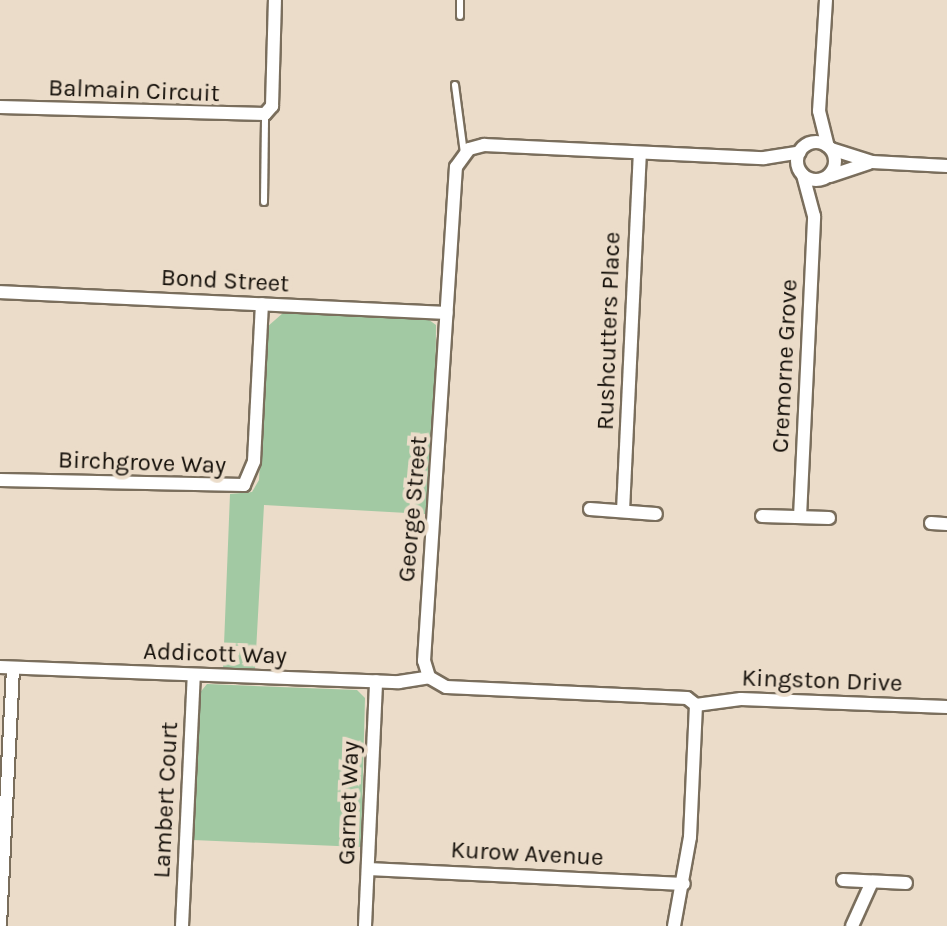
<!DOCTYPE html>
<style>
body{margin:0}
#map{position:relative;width:947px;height:926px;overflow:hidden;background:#ebdcc9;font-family:Karla,sans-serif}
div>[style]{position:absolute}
.green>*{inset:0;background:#a2c9a3}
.roads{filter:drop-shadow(2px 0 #7a6e5c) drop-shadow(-2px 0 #7a6e5c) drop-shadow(0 2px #7a6e5c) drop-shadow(0 -2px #7a6e5c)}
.service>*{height:6px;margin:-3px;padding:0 3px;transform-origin:3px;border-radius:3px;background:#fff}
.minor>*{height:12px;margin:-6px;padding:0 6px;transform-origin:6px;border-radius:6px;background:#fff}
.minor>.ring{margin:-6px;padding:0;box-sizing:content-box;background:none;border:12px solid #fff;border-radius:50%}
span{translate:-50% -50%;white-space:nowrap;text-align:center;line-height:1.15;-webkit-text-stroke:8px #ebdcc9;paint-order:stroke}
.street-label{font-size:24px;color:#15100a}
</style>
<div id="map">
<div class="green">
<div style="clip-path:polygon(283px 313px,425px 317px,436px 325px,435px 441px,425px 514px,264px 505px,255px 670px,223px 670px,230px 494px,252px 492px,259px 480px,267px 327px)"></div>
<div style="clip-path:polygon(207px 684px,357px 690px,365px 698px,361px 847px,193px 840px,198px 695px)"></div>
</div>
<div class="roads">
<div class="service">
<div style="left:460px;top:16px;width:16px;rotate:-90deg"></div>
<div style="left:455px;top:85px;width:69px;rotate:82.5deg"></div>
<div style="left:264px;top:202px;width:88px;rotate:-89.3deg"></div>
</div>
<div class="minor">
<div style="left:826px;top:0;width:111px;rotate:93.6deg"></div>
<div style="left:819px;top:111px;width:36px;rotate:76deg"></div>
<div style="left:0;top:107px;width:265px;rotate:1.5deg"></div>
<div style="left:265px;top:114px;width:11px;rotate:-49deg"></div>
<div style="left:272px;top:106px;width:106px;rotate:-88.4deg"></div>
<div class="ring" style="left:797px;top:142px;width:26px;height:26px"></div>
<div style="left:831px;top:149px;width:43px;rotate:17.6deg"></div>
<div style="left:872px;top:162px;width:75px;rotate:3.1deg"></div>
<div style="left:830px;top:176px;width:41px;rotate:-18.4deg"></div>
<div style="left:0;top:292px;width:447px;rotate:2.7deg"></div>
<div style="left:0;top:480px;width:244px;rotate:1.2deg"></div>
<div style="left:244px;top:485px;width:26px;rotate:-67deg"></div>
<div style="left:254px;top:461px;width:157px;rotate:-87.1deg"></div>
<div style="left:590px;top:509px;width:66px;rotate:4.3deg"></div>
<div style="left:623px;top:511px;width:358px;rotate:-87.3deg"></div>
<div style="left:762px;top:516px;width:67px;rotate:1.7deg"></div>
<div style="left:800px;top:517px;width:301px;rotate:-87.3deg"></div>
<div style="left:814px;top:216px;width:42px;rotate:-105deg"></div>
<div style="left:931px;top:523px;width:16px;rotate:4deg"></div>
<div style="left:0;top:667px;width:399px;rotate:2.2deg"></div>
<div style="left:399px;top:682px;width:30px;rotate:-9deg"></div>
<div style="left:696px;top:705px;width:45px;rotate:-7.6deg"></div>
<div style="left:741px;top:699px;width:206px;rotate:2.2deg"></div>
<div style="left:368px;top:869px;width:316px;rotate:2.7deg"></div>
<div style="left:843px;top:880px;width:63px;rotate:2.7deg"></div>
<div style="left:0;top:925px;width:257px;rotate:-87.1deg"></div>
<div style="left:182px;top:926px;width:250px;rotate:-87.3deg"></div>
<div style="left:365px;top:926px;width:245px;rotate:-87.4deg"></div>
<div style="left:674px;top:926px;width:90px;rotate:-79.8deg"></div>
<div style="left:690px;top:837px;width:132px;rotate:-87.4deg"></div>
<div style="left:696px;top:705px;width:11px;rotate:-142deg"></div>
<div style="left:687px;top:698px;width:241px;rotate:-177.4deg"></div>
<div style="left:446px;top:687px;width:20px;rotate:-150deg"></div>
<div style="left:429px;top:677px;width:17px;rotate:-107deg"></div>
<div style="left:424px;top:661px;width:495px;rotate:-86.3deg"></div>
<div style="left:456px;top:167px;width:22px;rotate:-54deg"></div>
<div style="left:469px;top:149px;width:16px;rotate:-15deg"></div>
<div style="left:484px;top:145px;width:280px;rotate:2.7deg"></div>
<div style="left:764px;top:158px;width:36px;rotate:-9deg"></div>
<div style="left:852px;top:926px;width:48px;rotate:-65.6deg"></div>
</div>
</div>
<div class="street-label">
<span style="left:134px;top:91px;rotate:2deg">Balmain Circuit</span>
<span style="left:225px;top:281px;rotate:3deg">Bond Street</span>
<span style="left:609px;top:331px;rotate:-88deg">Rushcutters Place</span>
<span style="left:785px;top:366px;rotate:-87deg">Cremorne Grove</span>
<span style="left:142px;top:463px;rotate:2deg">Birchgrove Way</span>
<span style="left:413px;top:509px;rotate:-85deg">George Street</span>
<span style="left:215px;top:654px;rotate:2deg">Addicott Way</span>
<span style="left:822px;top:681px;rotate:2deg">Kingston Drive</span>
<span style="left:166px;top:800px;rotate:-87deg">Lambert Court</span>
<span style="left:349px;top:803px;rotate:-88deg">Garnet Way</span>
<span style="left:527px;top:854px;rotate:3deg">Kurow Avenue</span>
</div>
</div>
